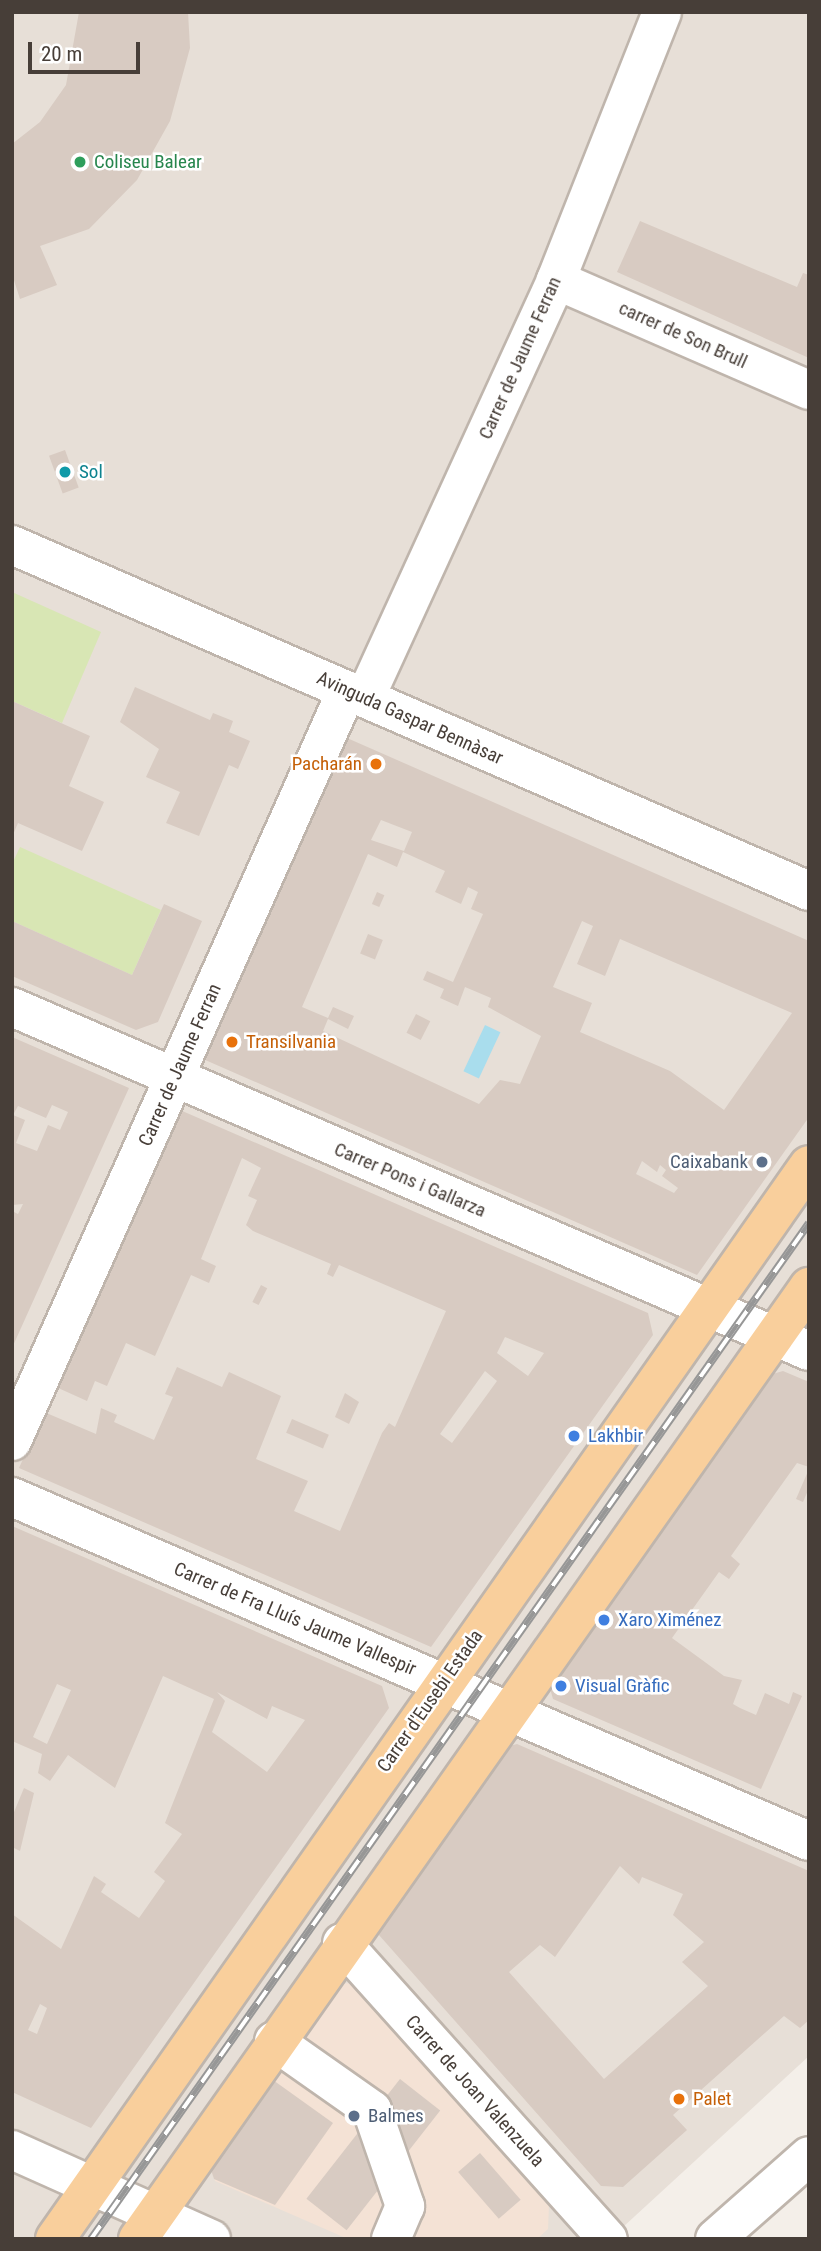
<!DOCTYPE html>
<meta charset="utf-8">
<style>
body{margin:0}
#map{position:relative;width:821px;height:2251px;overflow:hidden;background:#f4efe9;font-family:"Roboto Condensed",sans-serif}
div>[style]{position:absolute}
.residential>*{inset:0;background:#e7dfd7}
.commercial>*{inset:0;background:#f4e2d5}
.green>*{inset:0;background:#d8e6b4}
.water>*{inset:0;background:#a9dded;transform-origin:0 0}
.building>*{inset:0;background:#d8cbc2;transform-origin:0 0}
.roads{filter:drop-shadow(2px 0 #bfb5ac) drop-shadow(-2px 0 #bfb5ac) drop-shadow(0 2px #bfb5ac) drop-shadow(0 -2px #bfb5ac)}
.minor>*{height:38px;margin:-19px;padding:0 19px;transform-origin:19px;border-radius:19px;background:#fff}
.major>*{height:38px;margin:-19px;padding:0 19px;transform-origin:19px;border-radius:19px;background:#f9cf9c}
.rail>*{height:8px;margin-top:-4px;transform-origin:0;background:repeating-linear-gradient(90deg,#fff 0 16px,#979797 0 32px);box-sizing:border-box;border-block:2px solid #979797}
.dots>*{width:19px;height:19px;translate:-50% -50%;box-sizing:border-box;border:4px solid #fff;border-radius:50%}
span{translate:-50% -50%;white-space:nowrap;text-align:center;line-height:1.15;-webkit-text-stroke:5px #fff;paint-order:stroke}
.leisure-label{font-size:19px;color:#27864d}
.left{translate:0 -50%;text-align:left}
.street-label{font-size:19px;color:#473e38}
.culture-label{font-size:19px;color:#0d838f}
.food-label{font-size:19px;color:#c56008}
.right{translate:-100% -50%;text-align:right}
.service-label{font-size:19px;color:#4e5e75}
.shop-label{font-size:19px;color:#366cbe}
.frame{position:absolute;inset:0;border:14px solid #473e38;pointer-events:none}
.scale{position:absolute;left:28px;top:42px;width:112px;height:32px;box-sizing:border-box;border:4px solid #473e38;border-top:0;padding-left:9px;font-size:21px;line-height:24px;white-space:nowrap;color:#473e38;-webkit-text-stroke:5px #fff;paint-order:stroke}
</style>
<div id="map">
<div class="residential">
<div style="clip-path:polygon(12px 12px,809px 12px,809px 2056px,610px 2239px,12px 2239px)"></div>
</div>
<div class="commercial">
<div style="clip-path:polygon(332px 1982px,353px 1984px,549px 2205px,548px 2229px,537px 2239px,348px 2239px,215px 2181px,207px 2158px)"></div>
</div>
<div class="green">
<div style="clip-path:polygon(12px 592px,101px 632px,62px 723px,12px 701px)"></div>
<div style="clip-path:polygon(20px 847px,161px 910px,132px 975px,12px 921px,12px 864px)"></div>
</div>
<div class="water">
<div style="left:485px;top:1025px;width:17px;height:51px;rotate:25deg"></div>
</div>
<div class="building">
<div style="clip-path:polygon(79px 12px,188px 12px,190px 48px,170px 121px,137px 180px,89px 229px,40px 246px,57px 285px,20px 299px,12px 274px,12px 144px,40px 122px,66px 85px)"></div>
<div style="clip-path:polygon(640px 221px,797px 287px,803px 273px,809px 275px,809px 358px,617px 272px)"></div>
<div style="left:65px;top:450px;width:40px;height:17px;rotate:70deg"></div>
<div style="clip-path:polygon(135px 687px,210px 720px,213px 713px,233px 721px,229px 732px,250px 741px,238px 769px,229px 765px,199px 836px,166px 823px,180px 792px,146px 777px,159px 749px,120px 722px)"></div>
<div style="clip-path:polygon(12px 701px,90px 736px,69px 786px,104px 802px,82px 851px,18px 823px,12px 837px)"></div>
<div style="clip-path:polygon(evenodd,347px 738px,809px 941px,809px 1117px,697px 1275px,203px 1059px,347px 738px,381px 820px,412px 832px,404px 851px,371px 840px,381px 820px,347px 738px,403px 852px,445px 871px,435px 892px,461px 904px,468px 887px,478px 892px,471px 909px,483px 914px,453px 982px,427px 971px,423px 980px,444px 989px,440px 998px,458px 1006px,465px 987px,491px 998px,488px 1007px,541px 1036px,520px 1084px,500px 1080px,479px 1104px,323px 1031px,328px 1019px,348px 1029px,354px 1016px,333px 1007px,328px 1018px,302px 1007px,368px 854px,397px 867px,403px 852px,347px 738px,582px 921px,593px 926px,577px 964px,605px 976px,620px 939px,792px 1013px,724px 1110px,670px 1071px,580px 1032px,592px 1003px,553px 987px,582px 921px,347px 738px,642px 1161px,657px 1172px,660px 1165px,666px 1170px,662px 1176px,678px 1188px,674px 1193px,636px 1174px,642px 1161px)"></div>
<div style="left:377px;top:892px;width:8px;height:13px;rotate:23deg"></div>
<div style="clip-path:polygon(164px 904px,202px 921px,158px 1022px,136px 1030px,12px 976px,12px 921px,132px 975px)"></div>
<div style="left:368px;top:934px;width:16px;height:21px;rotate:22deg"></div>
<div style="left:416px;top:1014px;width:16px;height:21px;rotate:27deg"></div>
<div style="clip-path:polygon(evenodd,12px 1037px,129px 1088px,12px 1348px,12px 1211px,18px 1214px,23px 1204px,12px 1205px,12px 1037px,52px 1105px,68px 1112px,60px 1130px,48px 1125px,37px 1151px,16px 1143px,25px 1120px,13px 1115px,18px 1106px,46px 1118px,52px 1105px)"></div>
<div style="clip-path:polygon(evenodd,180px 1110px,648px 1313px,653px 1335px,431px 1647px,19px 1468px,44px 1412px,96px 1434px,101px 1408px,117px 1415px,114px 1422px,154px 1440px,173px 1397px,165px 1394px,177px 1367px,222px 1387px,229px 1372px,281px 1396px,256px 1459px,308px 1481px,294px 1511px,340px 1531px,382px 1433px,389px 1423px,395px 1427px,446px 1311px,339px 1265px,333px 1277px,327px 1274px,331px 1264px,253px 1231px,246px 1225px,257px 1200px,248px 1196px,261px 1168px,242px 1158px,201px 1259px,216px 1266px,209px 1283px,191px 1275px,155px 1356px,126px 1343px,107px 1386px,95px 1381px,87px 1401px,56px 1387px,180px 1110px,505px 1337px,544px 1353px,528px 1376px,497px 1353px,505px 1337px,180px 1110px,485px 1371px,497px 1381px,452px 1443px,440px 1434px,485px 1371px)"></div>
<div style="left:261px;top:1285px;width:7px;height:19px;rotate:27deg"></div>
<div style="clip-path:polygon(783px 1371px,809px 1382px,809px 1467px,797px 1463px,731px 1556px,740px 1564px,729px 1579px,719px 1572px,672px 1638px,724px 1676px,742px 1680px,733px 1704px,740px 1708px,756px 1715px,765px 1693px,789px 1704px,793px 1692px,802px 1696px,761px 1789px,553px 1699px,547px 1678px,762px 1377px)"></div>
<div style="clip-path:polygon(345px 1393px,359px 1402px,349px 1424px,335px 1417px)"></div>
<div style="left:292px;top:1419px;width:40px;height:15px;rotate:23deg"></div>
<div style="clip-path:polygon(809px 1469px,809px 1488px,803px 1502px,796px 1499px)"></div>
<div style="clip-path:polygon(evenodd,12px 1526px,382px 1686px,389px 1708px,91px 2128px,12px 2092px,12px 1914px,61px 1949px,94px 1876px,106px 1884px,101px 1892px,139px 1918px,165px 1881px,154px 1872px,182px 1834px,165px 1823px,214px 1699px,163px 1676px,115px 1788px,68px 1755px,50px 1781px,38px 1773px,42px 1754px,12px 1741px,12px 1526px,57px 1684px,71px 1690px,47px 1744px,33px 1737px,57px 1684px,12px 1526px,217px 1692px,267px 1719px,272px 1706px,305px 1720px,267px 1772px,212px 1732px,225px 1701px,217px 1692px,12px 1526px,40px 2004px,47px 2008px,37px 2034px,28px 2030px,40px 2004px)"></div>
<div style="clip-path:polygon(evenodd,517px 1744px,809px 1871px,809px 2020px,800px 2028px,784px 2016px,673px 2115px,687px 2130px,623px 2187px,601px 2186px,371px 1926px,495px 1750px,517px 1744px,620px 1866px,639px 1884px,642px 1877px,683px 1894px,673px 1915px,704px 1942px,682px 1962px,708px 1986px,604px 2079px,509px 1972px,540px 1945px,555px 1957px,620px 1866px)"></div>
<div style="clip-path:polygon(24px 1788px,34px 1793px,20px 1851px,12px 1847px,12px 1817px)"></div>
<div style="clip-path:polygon(266px 2075px,333px 2123px,275px 2205px,214px 2179px,207px 2158px)"></div>
<div style="left:400px;top:2079px;width:51px;height:152px;rotate:38deg"></div>
<div style="left:480px;top:2153px;width:62px;height:29px;rotate:49deg"></div>
</div>
<div class="roads">
<div class="minor">
<div style="left:556px;top:280px;width:276px;rotate:23.5deg"></div>
<div style="left:12px;top:545px;width:869px;rotate:23.47deg"></div>
<div style="left:365px;top:698px;width:460px;rotate:-65.4deg"></div>
<div style="left:556px;top:280px;width:288px;rotate:-68.4deg"></div>
<div style="left:12px;top:1007px;width:868px;rotate:23.35deg"></div>
<div style="left:12px;top:1441px;width:822px;rotate:-65.96deg"></div>
<div style="left:12px;top:1497px;width:868px;rotate:23.35deg"></div>
<div style="left:342px;top:1943px;width:398px;rotate:48.1deg"></div>
<div style="left:274px;top:2041px;width:120px;rotate:35.1deg"></div>
<div style="left:372px;top:2110px;width:102px;rotate:71deg"></div>
<div style="left:405px;top:2206px;width:36px;rotate:113deg"></div>
<div style="left:12px;top:2150px;width:218px;rotate:24.1deg"></div>
<div style="left:715px;top:2239px;width:125px;rotate:-41.4deg"></div>
</div>
<div class="major">
<div style="left:55px;top:2239px;width:1312px;rotate:-54.93deg"></div>
<div style="left:138px;top:2239px;width:1165px;rotate:-54.82deg"></div>
</div>
</div>
<div class="rail">
<div style="left:91px;top:2239px;width:1244px;rotate:-54.75deg"></div>
</div>
<div class="dots">
<div style="left:80px;top:162px;background:#2e9e5b"></div>
<div style="left:65px;top:472px;background:#0f9aa8"></div>
<div style="left:376px;top:764px;background:#e8710a"></div>
<div style="left:232px;top:1042px;background:#e8710a"></div>
<div style="left:762px;top:1162px;background:#5c6f8a"></div>
<div style="left:574px;top:1436px;background:#3f7fe0"></div>
<div style="left:604px;top:1620px;background:#3f7fe0"></div>
<div style="left:561px;top:1686px;background:#3f7fe0"></div>
<div style="left:679px;top:2099px;background:#e8710a"></div>
<div style="left:354px;top:2116px;background:#5c6f8a"></div>
</div>
<div class="leisure-label">
<span class="left" style="left:94px;top:162px">Coliseu Balear</span>
</div>
<div class="street-label">
<span style="left:683px;top:335px;rotate:24deg">carrer de Son Brull</span>
<span style="left:520px;top:358px;rotate:-66deg">Carrer de Jaume Ferran</span>
<span style="left:410px;top:718px;rotate:24deg">Avinguda Gaspar Bennàsar</span>
<span style="left:180px;top:1065px;rotate:-66deg">Carrer de Jaume Ferran</span>
<span style="left:410px;top:1180px;rotate:23deg">Carrer Pons i Gallarza</span>
<span style="left:295px;top:1619px;rotate:23deg">Carrer de Fra Lluís Jaume Vallespir</span>
<span style="left:430px;top:1701px;rotate:-55deg">Carrer d'Eusebi Estada</span>
<span style="left:475px;top:2091px;rotate:48deg">Carrer de Joan Valenzuela</span>
</div>
<div class="culture-label">
<span class="left" style="left:79px;top:472px">Sol</span>
</div>
<div class="food-label">
<span class="right" style="left:362px;top:764px">Pacharán</span>
<span class="left" style="left:246px;top:1042px">Transilvania</span>
<span class="left" style="left:693px;top:2099px">Palet</span>
</div>
<div class="service-label">
<span class="right" style="left:748px;top:1162px">Caixabank</span>
<span class="left" style="left:368px;top:2116px">Balmes</span>
</div>
<div class="shop-label">
<span class="left" style="left:588px;top:1436px">Lakhbir</span>
<span class="left" style="left:618px;top:1620px">Xaro Ximénez</span>
<span class="left" style="left:575px;top:1686px">Visual Gràfic</span>
</div>
<div class="frame"></div>
<div class="scale">20 m</div>
</div>
